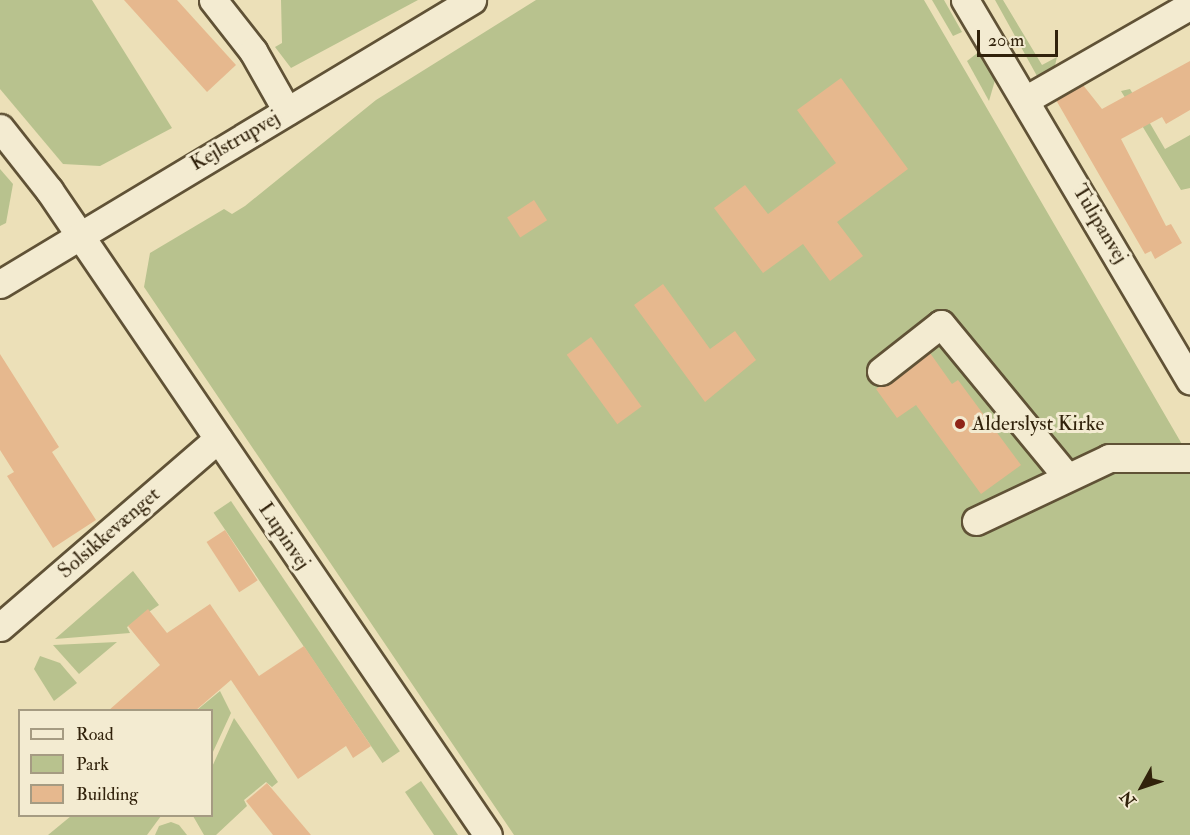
<!DOCTYPE html>
<meta charset="utf-8">
<style>
body{margin:0}
#map{position:relative;width:1190px;height:835px;overflow:hidden;background:#ece0b8;font-family:"IM FELL Double Pica",serif}
div>[style]{position:absolute}
.green>*{inset:0;background:#b8c28e;transform-origin:0 0}
.building>*{inset:0;background:#e6b88e;transform-origin:0 0}
.roads{filter:drop-shadow(2px 0 #605236) drop-shadow(-2px 0 #605236) drop-shadow(0 2px #605236) drop-shadow(0 -2px #605236)}
.minor>*{height:27px;margin:-13.5px;padding:0 13.5px;transform-origin:13.5px;border-radius:13.5px;background:#f3ebd1}
.dots>*{width:16px;height:16px;translate:-50% -50%;box-sizing:border-box;border:3px solid #f3ebd1;border-radius:50%}
span{translate:-50% -50%;white-space:nowrap;text-align:center;line-height:1.15;-webkit-text-stroke:6px #f3ebd1;paint-order:stroke}
.street-label{font-size:21px;color:#31220b}
.poi-label{font-size:21px;color:#31220b}
.left{translate:0 -50%;text-align:left}
.legend{position:absolute;left:18px;top:709px;width:195px;height:108px;box-sizing:border-box;background:#f3ebd1;border:2px solid #a59b82;margin:0;padding:8px 10px;list-style:none;font-size:18px;color:#31220b}
.legend li{display:flex;align-items:center;gap:12px;height:30px}
.legend b{width:30px;border:2px solid #a59b82}
.north{position:absolute;left:1112px;top:757px;width:60px;height:60px;-webkit-text-stroke:4px #f3ebd1;paint-order:stroke;rotate:230deg;font-size:16px;font-weight:700;line-height:24px;text-align:center;color:#31220b}
.north::after{content:'';display:block;margin:auto;width:21px;height:27px;background:#31220b;clip-path:polygon(50% 0,100% 100%,50% 72%,0 100%)}
.scale{position:absolute;left:977px;top:30px;width:81px;height:27px;box-sizing:border-box;border:3px solid #31220b;border-top:0;padding-left:8px;font-size:18px;line-height:21px;white-space:nowrap;color:#31220b;-webkit-text-stroke:4px #f3ebd1;paint-order:stroke}
</style>
<div id="map">
<div class="green">
<div style="clip-path:polygon(0 0,92px 0,172px 128px,100px 166px,63px 164px,0 89px)"></div>
<div style="clip-path:polygon(281px 0,418px 0,291px 68px,275px 47px,282px 43px)"></div>
<div style="clip-path:polygon(536px 0,924px 0,1190px 458px,1190px 835px,514px 835px,144px 287px,150px 253px,224px 209px,232px 214px,245px 206px,376px 100px)"></div>
<div style="clip-path:polygon(932px 0,944px 0,962px 32px,953px 36px)"></div>
<div style="clip-path:polygon(995px 0,1003px 0,1042px 65px,1057px 57px,1053px 74px,1037px 76px)"></div>
<div style="clip-path:polygon(980px 51px,998px 70px,989px 101px,967px 61px)"></div>
<div style="clip-path:polygon(1130px 89px,1165px 149px,1190px 135px,1190px 188px,1181px 190px,1121px 91px)"></div>
<div style="clip-path:polygon(0 169px,13px 184px,6px 223px,0 226px)"></div>
<div style="left:231px;top:501px;width:302px;height:21px;rotate:56deg"></div>
<div style="clip-path:polygon(133px 571px,159px 605px,127px 627px,130px 633px,55px 639px)"></div>
<div style="clip-path:polygon(117px 642px,79px 674px,53px 645px)"></div>
<div style="clip-path:polygon(40px 656px,60px 663px,77px 683px,54px 701px,34px 669px)"></div>
<div style="clip-path:polygon(220px 691px,231px 713px,212px 754px,212px 710px,197px 710px)"></div>
<div style="clip-path:polygon(234px 718px,278px 782px,272px 787px,266px 782px,244px 800px,247px 806px,216px 835px,204px 835px,193px 816px,212px 816px,212px 767px)"></div>
<div style="clip-path:polygon(421px 781px,458px 835px,434px 835px,405px 792px)"></div>
<div style="clip-path:polygon(71px 816px,161px 816px,147px 835px,48px 835px)"></div>
<div style="clip-path:polygon(171px 822px,179px 825px,187px 835px,155px 835px,159px 826px)"></div>
</div>
<div class="building">
<div style="clip-path:polygon(124px 0,177px 0,236px 65px,207px 92px)"></div>
<div style="clip-path:polygon(1190px 61px,1190px 110px,1166px 124px,1162px 117px,1121px 139px,1166px 226px,1171px 224px,1182px 243px,1155px 259px,1151px 251px,1145px 254px,1056px 100px,1083px 85px,1102px 109px)"></div>
<div style="clip-path:polygon(841px 78px,908px 169px,837px 222px,863px 256px,830px 281px,803px 244px,763px 273px,714px 208px,745px 185px,768px 214px,836px 163px,797px 110px)"></div>
<div style="left:534px;top:200px;width:24px;height:32px;rotate:57deg"></div>
<div style="clip-path:polygon(663px 284px,710px 349px,735px 331px,756px 360px,705px 402px,634px 305px)"></div>
<div style="left:591px;top:337px;width:86px;height:30px;rotate:54deg"></div>
<div style="clip-path:polygon(930px 353px,952px 384px,958px 380px,1021px 465px,981px 494px,916px 405px,897px 418px,876px 389px)"></div>
<div style="clip-path:polygon(0 354px,59px 447px,52px 452px,96px 520px,53px 548px,7px 476px,14px 472px,0 450px)"></div>
<div style="left:225px;top:530px;width:60px;height:22px;rotate:57deg"></div>
<div style="clip-path:polygon(210px 604px,259px 676px,304px 646px,371px 746px,353px 758px,346px 746px,298px 779px,231px 680px,195px 711px,108px 711px,160px 665px,128px 626px,148px 609px,167px 633px)"></div>
<div style="clip-path:polygon(267px 783px,311px 835px,273px 835px,246px 801px)"></div>
</div>
<div class="roads">
<div class="minor">
<div style="left:213px;top:0;width:65px;rotate:51.9deg"></div>
<div style="left:253px;top:51px;width:69px;rotate:60.5deg"></div>
<div style="left:965px;top:0;width:442px;rotate:59.4deg"></div>
<div style="left:1025px;top:100px;width:189px;rotate:-29.8deg"></div>
<div style="left:0;top:128px;width:79px;rotate:51.7deg"></div>
<div style="left:49px;top:190px;width:780px;rotate:55.76deg"></div>
<div style="left:0;top:284px;width:551px;rotate:-31.04deg"></div>
<div style="left:881px;top:371px;width:76px;rotate:-38.1deg"></div>
<div style="left:941px;top:324px;width:198px;rotate:50.5deg"></div>
<div style="left:976px;top:521px;width:147px;rotate:-25.3deg"></div>
<div style="left:1109px;top:458px;width:81px"></div>
<div style="left:0;top:627px;width:288px;rotate:-40.8deg"></div>
</div>
</div>
<div class="dots">
<div style="left:960px;top:424px;background:#8f2418"></div>
</div>
<div class="street-label">
<span style="left:235px;top:141px;rotate:-30deg">Kejlstrupvej</span>
<span style="left:1100px;top:224px;rotate:59deg">Tulipanvej</span>
<span style="left:109px;top:533px;rotate:-41deg">Solsikkevænget</span>
<span style="left:284px;top:536px;rotate:56deg">Lupinvej</span>
</div>
<div class="poi-label">
<span class="left" style="left:972px;top:424px">Alderslyst Kirke</span>
</div>
<ul class="legend">
<li><b style="height:8px;background:#f3ebd1"></b>Road</li>
<li><b style="height:16px;background:#b8c28e"></b>Park</li>
<li><b style="height:16px;background:#e6b88e"></b>Building</li>
</ul>
<div class="north">N</div>
<div class="scale">20 m</div>
</div>
